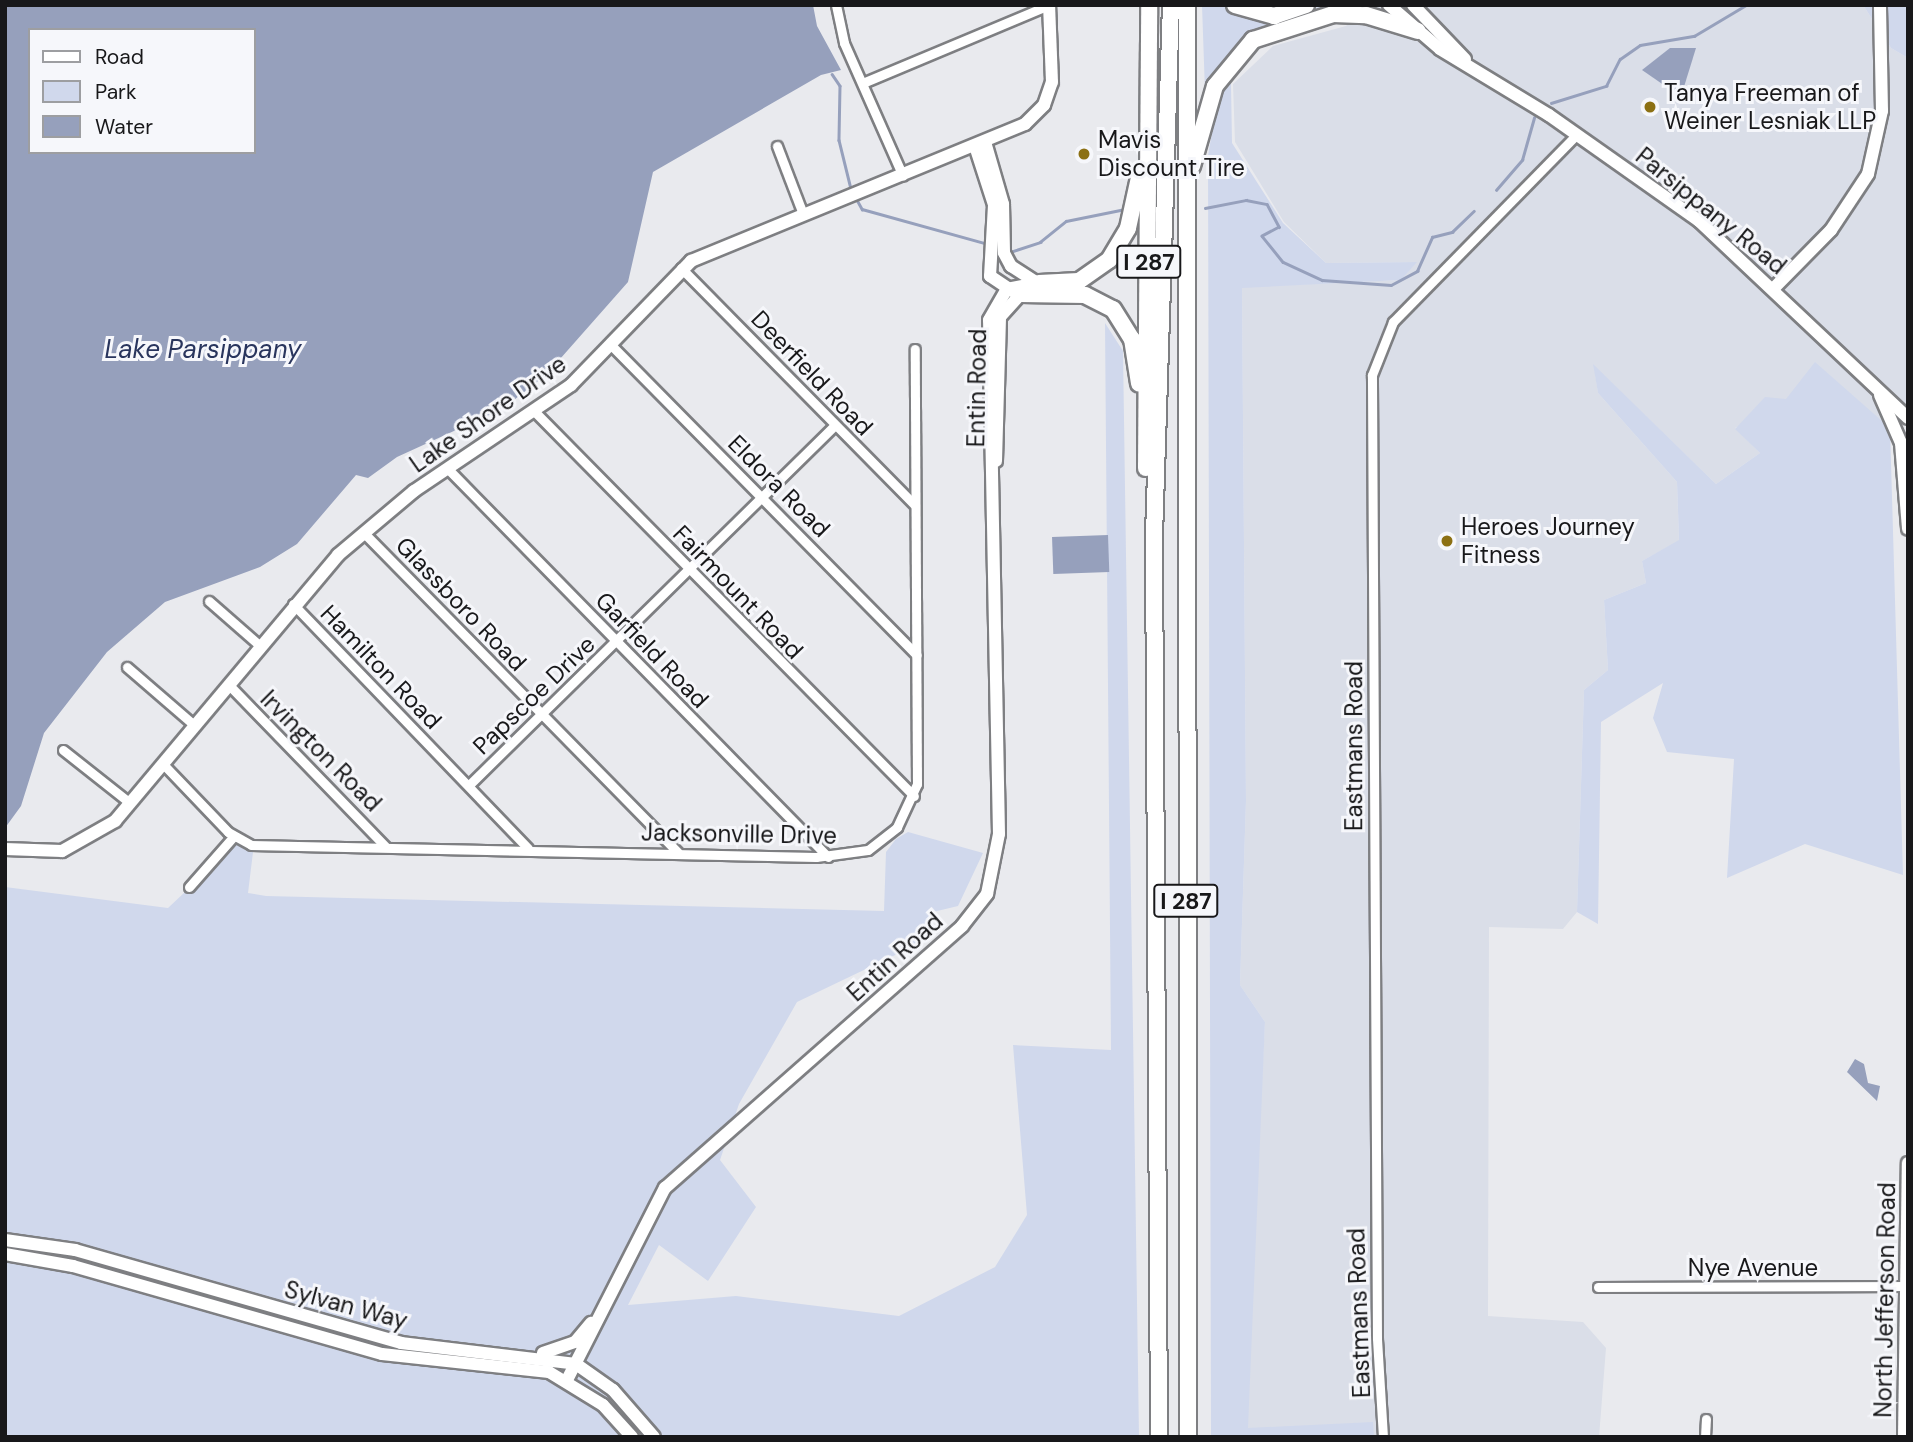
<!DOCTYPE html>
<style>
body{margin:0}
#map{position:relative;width:1913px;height:1442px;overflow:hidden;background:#e9eaee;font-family:"DM Sans",sans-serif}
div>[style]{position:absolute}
.built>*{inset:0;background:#dadee8}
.green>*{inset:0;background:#d0d8ec}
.water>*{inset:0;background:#96a0bc;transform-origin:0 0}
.stream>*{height:2.5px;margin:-1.25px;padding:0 1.25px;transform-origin:1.25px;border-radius:1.25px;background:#96a0bc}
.roads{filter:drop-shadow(2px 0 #7e7f82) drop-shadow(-2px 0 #7e7f82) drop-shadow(0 2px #7e7f82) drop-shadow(0 -2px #7e7f82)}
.street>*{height:9px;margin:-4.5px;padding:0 4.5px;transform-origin:4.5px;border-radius:4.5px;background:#fff}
.secondary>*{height:12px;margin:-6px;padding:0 6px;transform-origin:6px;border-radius:6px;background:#fff}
.highway>*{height:16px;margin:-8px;padding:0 8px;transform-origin:8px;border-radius:8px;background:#fff}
.dots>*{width:19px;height:19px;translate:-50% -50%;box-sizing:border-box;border:4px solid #f6f7fb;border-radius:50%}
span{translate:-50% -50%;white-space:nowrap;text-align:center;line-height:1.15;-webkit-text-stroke:6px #f6f7fb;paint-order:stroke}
.shield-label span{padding:2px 5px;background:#f6f7fb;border:2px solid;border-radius:5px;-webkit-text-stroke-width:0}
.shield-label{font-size:23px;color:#18181a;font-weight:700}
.poi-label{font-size:24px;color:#18181a}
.left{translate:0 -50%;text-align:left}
.street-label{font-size:24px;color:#18181a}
.water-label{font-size:26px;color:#29355d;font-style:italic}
.frame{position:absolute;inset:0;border:7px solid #18181a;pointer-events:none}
.legend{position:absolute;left:28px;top:28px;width:228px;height:126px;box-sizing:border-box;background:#f6f7fb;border:2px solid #9d9ea1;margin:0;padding:9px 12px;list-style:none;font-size:21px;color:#18181a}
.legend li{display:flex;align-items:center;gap:14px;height:35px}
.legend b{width:35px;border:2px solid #9d9ea1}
</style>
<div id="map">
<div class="built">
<div style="clip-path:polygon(1368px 5px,1863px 5px,1891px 48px,1908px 58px,1908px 414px,1886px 422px,1786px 400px,1735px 428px,1760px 453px,1716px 484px,1594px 366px,1598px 393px,1677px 482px,1679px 541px,1642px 561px,1646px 583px,1604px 600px,1608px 670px,1584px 690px,1577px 912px,1563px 929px,1489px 927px,1488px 1316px,1583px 1322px,1606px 1348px,1599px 1437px,1243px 1437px,1265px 1022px,1240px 985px,1246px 801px,1242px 287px,1401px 280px,1416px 262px,1326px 263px,1284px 222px,1235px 142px,1233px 84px,1273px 46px,1346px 26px)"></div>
</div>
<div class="green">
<div style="clip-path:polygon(1202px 5px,1227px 5px,1248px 16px,1336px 5px,1251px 34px,1222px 61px,1205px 92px)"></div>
<div style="clip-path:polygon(1863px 5px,1908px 5px,1908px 58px,1891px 48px)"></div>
<div style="clip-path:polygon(1231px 83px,1232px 143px,1283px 223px,1326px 263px,1417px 262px,1401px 280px,1242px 288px,1246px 801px,1240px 985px,1265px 1022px,1248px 1428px,1373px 1422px,1374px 1437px,1211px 1437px,1208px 156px,1218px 96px)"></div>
<div style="clip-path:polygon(1105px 323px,1123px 351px,1139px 1437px,5px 1437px,5px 887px,168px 908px,238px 842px,254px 844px,248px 893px,266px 896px,884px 911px,886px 852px,896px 839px,908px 832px,983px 853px,958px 906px,933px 912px,914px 946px,797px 1002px,739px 1104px,720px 1160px,756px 1207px,708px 1281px,659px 1245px,628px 1305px,736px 1296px,899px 1316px,995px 1267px,1027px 1215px,1013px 1045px,1111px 1050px)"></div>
<div style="clip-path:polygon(1815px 362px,1890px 428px,1903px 875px,1805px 844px,1727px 878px,1734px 759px,1667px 752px,1653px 718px,1663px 683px,1601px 722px,1598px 924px,1577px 912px,1584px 690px,1608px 670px,1604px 600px,1646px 583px,1642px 561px,1679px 540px,1677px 482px,1598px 393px,1593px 364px,1716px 484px,1760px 453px,1735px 429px,1765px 397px,1786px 399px)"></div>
</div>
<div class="water">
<div style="clip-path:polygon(evenodd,5px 5px,813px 5px,817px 26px,841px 70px,821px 75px,653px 172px,628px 282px,545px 376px,502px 409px,397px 457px,368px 478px,356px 475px,297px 544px,260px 567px,165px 602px,107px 652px,44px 733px,21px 806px,5px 828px,5px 5px,30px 30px,254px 30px,254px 152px,30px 152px,30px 30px)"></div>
<div style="clip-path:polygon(1670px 48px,1696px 48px,1683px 90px,1671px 90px,1642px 70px)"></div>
<div style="left:1108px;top:535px;width:37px;height:56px;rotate:88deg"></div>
<div style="clip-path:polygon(1855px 1059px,1864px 1064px,1868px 1083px,1880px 1086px,1877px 1101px,1847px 1072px)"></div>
</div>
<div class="stream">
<div style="left:832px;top:74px;width:14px;rotate:56deg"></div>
<div style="left:840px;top:86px;width:54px;rotate:91.1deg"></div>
<div style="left:839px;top:140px;width:50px;rotate:76.2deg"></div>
<div style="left:1551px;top:103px;width:58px;rotate:-17.2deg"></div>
<div style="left:1606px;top:86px;width:30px;rotate:-63deg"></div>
<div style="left:1620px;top:59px;width:24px;rotate:-35deg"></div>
<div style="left:1640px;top:45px;width:55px;rotate:-9.5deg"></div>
<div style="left:1694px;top:36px;width:61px;rotate:-30.8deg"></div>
<div style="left:1496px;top:190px;width:40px;rotate:-49deg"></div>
<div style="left:1522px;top:160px;width:44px;rotate:-74.1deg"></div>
<div style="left:856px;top:198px;width:13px;rotate:61deg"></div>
<div style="left:862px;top:209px;width:128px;rotate:15.5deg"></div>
<div style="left:1205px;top:208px;width:42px;rotate:-11deg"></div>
<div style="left:1246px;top:200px;width:21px;rotate:11deg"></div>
<div style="left:1267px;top:204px;width:26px;rotate:62deg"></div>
<div style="left:1279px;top:227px;width:19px;rotate:152deg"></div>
<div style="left:1262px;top:236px;width:33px;rotate:51deg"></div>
<div style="left:1283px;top:262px;width:43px;rotate:24.8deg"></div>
<div style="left:1322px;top:280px;width:69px;rotate:4.1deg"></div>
<div style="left:1391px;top:285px;width:30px;rotate:-28deg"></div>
<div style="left:1417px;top:271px;width:37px;rotate:-66deg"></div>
<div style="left:1432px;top:237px;width:21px;rotate:-14deg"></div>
<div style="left:1452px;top:232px;width:30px;rotate:-44deg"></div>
<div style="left:1010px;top:252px;width:32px;rotate:-18deg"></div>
<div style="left:1040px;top:242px;width:33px;rotate:-39deg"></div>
<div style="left:1066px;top:221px;width:60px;rotate:-11.5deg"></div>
</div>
<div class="roads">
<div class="street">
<div style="left:836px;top:5px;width:39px;rotate:78deg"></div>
<div style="left:844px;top:43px;width:145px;rotate:66.1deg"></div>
<div style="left:865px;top:82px;width:199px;rotate:-22.7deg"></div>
<div style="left:777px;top:146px;width:73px;rotate:69.1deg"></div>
<div style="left:681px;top:268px;width:333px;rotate:45.4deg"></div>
<div style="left:612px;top:346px;width:434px;rotate:45.4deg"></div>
<div style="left:536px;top:413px;width:538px;rotate:45.38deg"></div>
<div style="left:448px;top:469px;width:543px;rotate:45.6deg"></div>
<div style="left:363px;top:532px;width:449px;rotate:45.5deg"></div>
<div style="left:209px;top:601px;width:67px;rotate:41.3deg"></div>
<div style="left:293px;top:604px;width:339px;rotate:46.1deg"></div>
<div style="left:127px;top:667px;width:89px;rotate:40.9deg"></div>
<div style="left:228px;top:684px;width:226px;rotate:45.9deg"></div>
<div style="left:63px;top:750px;width:85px;rotate:38.3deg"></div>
<div style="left:163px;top:764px;width:94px;rotate:46.3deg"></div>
<div style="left:228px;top:832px;width:26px;rotate:29deg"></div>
<div style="left:251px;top:845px;width:565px;rotate:1.22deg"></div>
<div style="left:816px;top:857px;width:52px;rotate:-7.7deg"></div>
<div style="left:868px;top:850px;width:37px;rotate:-38deg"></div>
<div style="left:897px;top:827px;width:47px;rotate:-65.1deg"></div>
<div style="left:917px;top:784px;width:435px;rotate:-90.3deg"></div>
<div style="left:469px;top:785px;width:513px;rotate:-44.53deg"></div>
<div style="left:189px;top:887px;width:67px;rotate:-48.7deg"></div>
<div style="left:1598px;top:1287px;width:310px;rotate:-0.2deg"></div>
<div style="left:1383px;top:1437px;width:99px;rotate:-93.5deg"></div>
<div style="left:1377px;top:1338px;width:963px;rotate:-90.3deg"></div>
<div style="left:1372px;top:375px;width:57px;rotate:-68.4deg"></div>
<div style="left:1393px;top:322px;width:263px;rotate:-45.6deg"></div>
<div style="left:1705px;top:1437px;width:18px;rotate:-87deg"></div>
</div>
<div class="secondary">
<div style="left:1389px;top:5px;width:67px;rotate:40.8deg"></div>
<div style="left:1440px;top:49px;width:127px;rotate:31.2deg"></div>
<div style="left:1549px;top:115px;width:184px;rotate:35.2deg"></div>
<div style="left:1699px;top:221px;width:287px;rotate:43.3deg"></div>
<div style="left:1413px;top:5px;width:75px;rotate:46.1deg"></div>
<div style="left:985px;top:142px;width:65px;rotate:73.8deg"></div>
<div style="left:1003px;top:204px;width:49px;rotate:88.8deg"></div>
<div style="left:1004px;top:253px;width:15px;rotate:62deg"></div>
<div style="left:1011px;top:266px;width:30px;rotate:33deg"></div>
<div style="left:975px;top:146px;width:62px;rotate:72.1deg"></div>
<div style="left:994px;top:205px;width:71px;rotate:93.2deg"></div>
<div style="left:990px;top:276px;width:27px;rotate:34deg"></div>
<div style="left:1774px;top:288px;width:81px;rotate:-45.5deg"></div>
<div style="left:1831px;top:230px;width:67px;rotate:-56.5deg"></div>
<div style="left:1868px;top:174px;width:65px;rotate:-77.5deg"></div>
<div style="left:1882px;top:111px;width:106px;rotate:-91.1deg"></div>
<div style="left:1880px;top:395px;width:52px;rotate:66.4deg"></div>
<div style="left:1901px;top:443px;width:86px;rotate:85.3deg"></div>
<div style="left:996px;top:461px;width:144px;rotate:-88.4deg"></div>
<div style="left:1000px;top:317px;width:31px;rotate:-48deg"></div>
<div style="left:5px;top:849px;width:57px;rotate:2deg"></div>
<div style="left:62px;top:851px;width:61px;rotate:-29.5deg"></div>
<div style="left:115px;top:821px;width:347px;rotate:-50deg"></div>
<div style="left:338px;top:555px;width:99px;rotate:-40.1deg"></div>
<div style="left:414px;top:491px;width:189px;rotate:-34deg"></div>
<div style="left:571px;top:385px;width:173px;rotate:-45.9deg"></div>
<div style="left:691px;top:261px;width:361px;rotate:-22.3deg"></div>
<div style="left:1025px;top:124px;width:27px;rotate:-45deg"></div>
<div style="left:1044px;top:105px;width:24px;rotate:-71deg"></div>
<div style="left:1052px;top:82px;width:77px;rotate:-92.2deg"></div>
<div style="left:5px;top:1240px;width:71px;rotate:8.1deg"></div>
<div style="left:75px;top:1250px;width:339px;rotate:15.9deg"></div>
<div style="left:401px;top:1343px;width:176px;rotate:6.8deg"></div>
<div style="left:576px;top:1364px;width:45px;rotate:35.1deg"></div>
<div style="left:613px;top:1390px;width:62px;rotate:48.9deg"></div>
<div style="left:5px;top:1254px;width:69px;rotate:10deg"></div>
<div style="left:73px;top:1266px;width:321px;rotate:15.9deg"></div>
<div style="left:382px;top:1354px;width:168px;rotate:6.2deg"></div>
<div style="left:549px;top:1372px;width:63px;rotate:31.4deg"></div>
<div style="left:603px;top:1405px;width:43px;rotate:47.8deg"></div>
<div style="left:543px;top:1353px;width:34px;rotate:-19deg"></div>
<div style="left:575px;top:1342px;width:25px;rotate:-50deg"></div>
<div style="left:567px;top:1380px;width:216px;rotate:-63deg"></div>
<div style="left:665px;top:1188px;width:396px;rotate:-41.4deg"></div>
<div style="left:962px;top:926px;width:41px;rotate:-52deg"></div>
<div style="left:987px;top:894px;width:61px;rotate:-78.7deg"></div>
<div style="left:999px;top:834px;width:514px;rotate:-91.11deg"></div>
<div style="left:989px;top:320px;width:36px;rotate:-60deg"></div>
<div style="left:1007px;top:289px;width:33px;rotate:-11deg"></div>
<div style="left:1904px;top:1437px;width:274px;rotate:-89.2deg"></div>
</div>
<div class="highway">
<div style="left:1187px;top:5px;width:1432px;rotate:89.96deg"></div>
<div style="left:1235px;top:5px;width:41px;rotate:15.8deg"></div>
<div style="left:1274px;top:16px;width:34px;rotate:-19deg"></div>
<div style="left:1192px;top:166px;width:83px;rotate:-74deg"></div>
<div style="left:1215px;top:86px;width:60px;rotate:-50.4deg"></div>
<div style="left:1253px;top:40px;width:84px;rotate:-18deg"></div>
<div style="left:1333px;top:14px;width:33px;rotate:2deg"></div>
<div style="left:1366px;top:15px;width:54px;rotate:17.1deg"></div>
<div style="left:1039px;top:283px;width:40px;rotate:-2.9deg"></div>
<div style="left:1079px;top:281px;width:37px;rotate:-35deg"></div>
<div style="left:1109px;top:260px;width:37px;rotate:-59deg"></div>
<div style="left:1128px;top:228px;width:56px;rotate:-77.7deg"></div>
<div style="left:1021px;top:294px;width:64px;rotate:0.9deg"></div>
<div style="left:1085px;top:295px;width:31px;rotate:27deg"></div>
<div style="left:1113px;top:309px;width:36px;rotate:58deg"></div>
<div style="left:1132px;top:339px;width:45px;rotate:81deg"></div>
<div style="left:1146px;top:468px;width:463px;rotate:-89.6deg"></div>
<div style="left:1159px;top:1437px;width:901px;rotate:-90.32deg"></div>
<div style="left:1154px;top:536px;width:531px;rotate:-88.17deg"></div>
</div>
</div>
<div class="dots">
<div style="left:1650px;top:107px;background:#8c7013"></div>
<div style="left:1084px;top:154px;background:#8c7013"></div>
<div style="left:1447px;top:541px;background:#8c7013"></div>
</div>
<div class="shield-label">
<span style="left:1149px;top:262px">I 287</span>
<span style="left:1186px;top:901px">I 287</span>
</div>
<div class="poi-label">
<span class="left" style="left:1664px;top:107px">Tanya Freeman of<br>Weiner Lesniak LLP</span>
<span class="left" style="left:1098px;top:154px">Mavis<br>Discount Tire</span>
<span class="left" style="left:1461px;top:541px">Heroes Journey<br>Fitness</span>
</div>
<div class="street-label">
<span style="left:1711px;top:211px;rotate:39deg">Parsippany Road</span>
<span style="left:812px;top:373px;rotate:46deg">Deerfield Road</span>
<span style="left:977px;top:388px;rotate:-89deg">Entin Road</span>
<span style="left:488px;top:414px;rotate:-35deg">Lake Shore Drive</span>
<span style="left:779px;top:486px;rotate:45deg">Eldora Road</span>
<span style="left:738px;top:592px;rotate:46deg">Fairmount Road</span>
<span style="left:461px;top:604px;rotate:46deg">Glassboro Road</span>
<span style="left:652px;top:650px;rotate:46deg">Garfield Road</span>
<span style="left:381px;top:667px;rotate:46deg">Hamilton Road</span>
<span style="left:534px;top:695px;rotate:-44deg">Papscoe Drive</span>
<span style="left:1354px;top:746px;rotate:-90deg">Eastmans Road</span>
<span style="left:321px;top:751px;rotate:45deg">Irvington Road</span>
<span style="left:739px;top:834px;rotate:1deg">Jacksonville Drive</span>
<span style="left:895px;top:957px;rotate:-42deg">Entin Road</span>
<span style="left:1753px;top:1268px">Nye Avenue</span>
<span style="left:1885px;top:1300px;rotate:-89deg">North Jefferson Road</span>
<span style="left:346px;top:1305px;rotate:15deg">Sylvan Way</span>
<span style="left:1359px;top:1313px;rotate:-92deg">Eastmans Road</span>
</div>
<div class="water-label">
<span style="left:203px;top:350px">Lake Parsippany</span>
</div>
<div class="frame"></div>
<ul class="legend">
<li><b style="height:9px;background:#fff"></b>Road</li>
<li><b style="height:19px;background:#d0d8ec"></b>Park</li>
<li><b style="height:19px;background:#96a0bc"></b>Water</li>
</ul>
</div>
